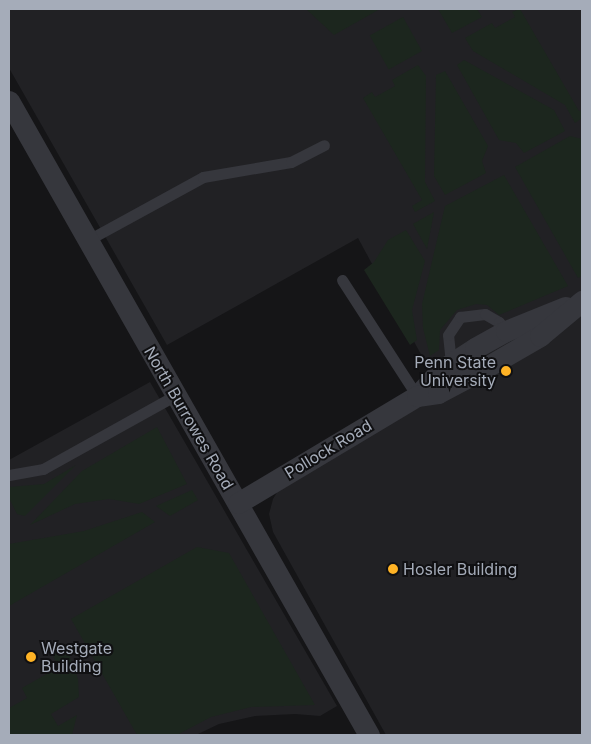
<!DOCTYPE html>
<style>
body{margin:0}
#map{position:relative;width:591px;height:744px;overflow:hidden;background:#151517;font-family:Inter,sans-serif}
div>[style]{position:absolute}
.built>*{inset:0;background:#212124}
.green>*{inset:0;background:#1c261e;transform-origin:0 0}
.service>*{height:11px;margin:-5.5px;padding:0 5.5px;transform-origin:5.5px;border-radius:5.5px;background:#36373d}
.minor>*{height:21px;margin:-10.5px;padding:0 10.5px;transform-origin:10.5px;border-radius:10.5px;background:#36373d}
.dots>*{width:14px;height:14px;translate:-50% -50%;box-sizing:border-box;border:2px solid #101012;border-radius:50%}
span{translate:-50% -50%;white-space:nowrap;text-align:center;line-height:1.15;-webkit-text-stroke:4px #101012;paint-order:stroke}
.poi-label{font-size:16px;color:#a5acb9}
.right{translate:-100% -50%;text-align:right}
.left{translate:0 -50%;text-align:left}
.street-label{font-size:16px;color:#a5acb9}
.frame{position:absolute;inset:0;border:10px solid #a5acb9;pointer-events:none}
</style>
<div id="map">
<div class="built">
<div style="clip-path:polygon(9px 9px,582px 9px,582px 735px,386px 735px,273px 532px,269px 514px,273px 499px,282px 484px,404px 414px,444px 397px,358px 238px,167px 345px,9px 68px)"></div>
<div style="clip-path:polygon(150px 382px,337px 706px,320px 716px,295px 714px,255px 716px,219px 724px,196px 735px,9px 735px,9px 460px)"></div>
</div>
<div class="green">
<div style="clip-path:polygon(306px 9px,380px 9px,334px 35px)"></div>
<div style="clip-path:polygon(438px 9px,477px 9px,482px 17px,452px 33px)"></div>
<div style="clip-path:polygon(520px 9px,579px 111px,582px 110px,582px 118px,575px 123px,565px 105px,473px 51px,465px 38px,492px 23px,495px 28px,515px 17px,512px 12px)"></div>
<div style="left:403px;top:17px;width:39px;height:38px;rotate:61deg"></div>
<div style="clip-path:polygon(464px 60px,554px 110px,565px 131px,524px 153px,516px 143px,499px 140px,457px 65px)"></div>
<div style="clip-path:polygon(418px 65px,426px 76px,425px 182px,435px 201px,415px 212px,412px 206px,422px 200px,363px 98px,372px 92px,375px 97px,395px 86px,392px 80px)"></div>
<div style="clip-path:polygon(445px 71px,488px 146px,482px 161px,486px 173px,445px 195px,434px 176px,436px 75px)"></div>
<div style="clip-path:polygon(570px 136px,582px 139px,582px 276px,578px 278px,515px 167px)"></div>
<div style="clip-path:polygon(504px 175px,568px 286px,499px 315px,487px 305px,476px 304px,457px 310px,440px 330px,439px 350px,430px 356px,423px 328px,422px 304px,445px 206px)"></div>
<div style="clip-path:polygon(434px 212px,427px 249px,413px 224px)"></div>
<div style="clip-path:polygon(406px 230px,425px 261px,412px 310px,417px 340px,410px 345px,364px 270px,374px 262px,388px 240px)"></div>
<div style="clip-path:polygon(157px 427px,187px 484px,139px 504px,109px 499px,75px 504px,30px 525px,82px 471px)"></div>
<div style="clip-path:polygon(76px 465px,25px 516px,17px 514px,9px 498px,9px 487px,44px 484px)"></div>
<div style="clip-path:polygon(192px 490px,198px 500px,170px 516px,156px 506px)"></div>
<div style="clip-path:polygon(142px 512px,155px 522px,9px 606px,9px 544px,84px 531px)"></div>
<div style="clip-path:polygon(197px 547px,229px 553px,315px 705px,251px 707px,211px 717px,177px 735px,137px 735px,71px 619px)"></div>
<div style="clip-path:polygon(65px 644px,78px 679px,79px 697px,51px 714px,58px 726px,77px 715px,72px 735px,9px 735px,9px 708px,27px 698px,22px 688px,59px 667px,48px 647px,52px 645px,54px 649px)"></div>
</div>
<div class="service">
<div style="left:88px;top:240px;width:131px;rotate:-28.7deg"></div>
<div style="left:203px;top:177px;width:89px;rotate:-9.7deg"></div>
<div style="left:291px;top:162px;width:37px;rotate:-27deg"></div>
<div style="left:342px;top:280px;width:138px;rotate:57.1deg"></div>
<div style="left:451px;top:363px;width:28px;rotate:-96deg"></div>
<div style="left:448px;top:335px;width:22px;rotate:-56deg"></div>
<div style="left:460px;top:317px;width:25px;rotate:-7deg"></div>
<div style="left:485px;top:314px;width:16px;rotate:30deg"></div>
<div style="left:499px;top:322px;width:15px;rotate:58deg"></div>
<div style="left:9px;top:475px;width:35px;rotate:-10deg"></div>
<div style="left:43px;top:469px;width:152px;rotate:-29.1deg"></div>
</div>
<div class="minor">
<div style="left:9px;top:101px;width:729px;rotate:60.41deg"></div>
<div style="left:417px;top:396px;width:35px;rotate:-47deg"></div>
<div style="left:441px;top:370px;width:40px;rotate:-32.9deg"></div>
<div style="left:475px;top:348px;width:35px;rotate:-29deg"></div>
<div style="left:506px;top:331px;width:64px;rotate:-22.1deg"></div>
<div style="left:238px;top:503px;width:209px;rotate:-30.9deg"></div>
<div style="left:417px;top:396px;width:21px;rotate:-8deg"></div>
<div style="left:438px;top:393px;width:53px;rotate:-28deg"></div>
<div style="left:485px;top:368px;width:64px;rotate:-30.2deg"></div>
<div style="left:540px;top:336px;width:55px;rotate:-39.8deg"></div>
</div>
<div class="dots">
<div style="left:506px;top:371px;background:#ffb325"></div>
<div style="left:393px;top:569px;background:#ffb325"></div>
<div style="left:31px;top:657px;background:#ffb325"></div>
</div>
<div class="poi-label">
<span class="right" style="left:496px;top:371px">Penn State<br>University</span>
<span class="left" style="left:403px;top:569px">Hosler Building</span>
<span class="left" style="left:41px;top:657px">Westgate<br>Building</span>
</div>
<div class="street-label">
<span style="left:189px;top:418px;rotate:60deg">North Burrowes Road</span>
<span style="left:328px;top:449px;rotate:-31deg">Pollock Road</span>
</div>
<div class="frame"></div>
</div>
